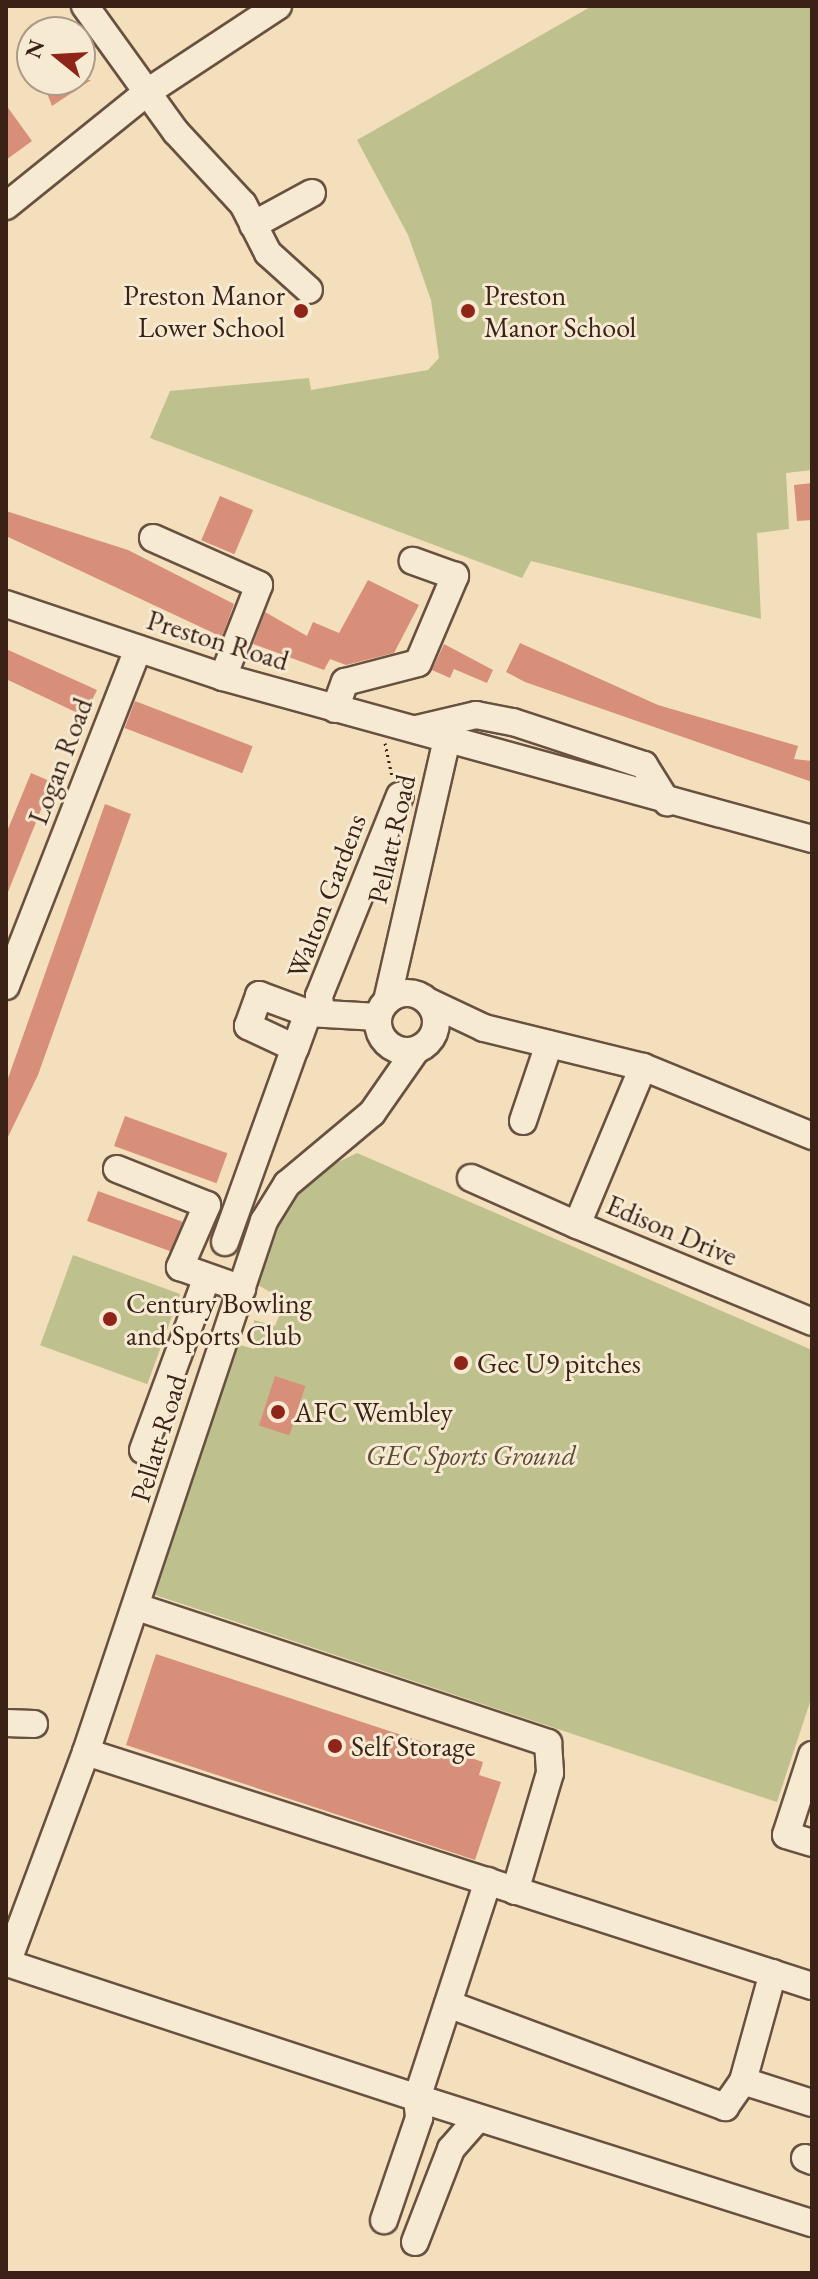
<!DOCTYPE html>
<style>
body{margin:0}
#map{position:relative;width:818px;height:2279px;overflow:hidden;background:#f3dfbb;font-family:"EB Garamond",serif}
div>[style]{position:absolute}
.green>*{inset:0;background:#bec18e;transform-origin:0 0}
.building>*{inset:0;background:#d88f79;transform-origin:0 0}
.path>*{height:3px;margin-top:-1.5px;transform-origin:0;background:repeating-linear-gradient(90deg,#3a2217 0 2px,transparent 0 6px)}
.roads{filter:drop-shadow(2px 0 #685140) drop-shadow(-2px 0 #685140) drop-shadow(0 2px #685140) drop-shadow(0 -2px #685140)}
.minor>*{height:26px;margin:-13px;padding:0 13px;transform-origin:13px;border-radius:13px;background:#f7ead3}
.minor>.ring{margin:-13px;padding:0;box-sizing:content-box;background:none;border:26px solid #f7ead3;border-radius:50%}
.dots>*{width:22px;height:22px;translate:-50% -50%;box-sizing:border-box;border:4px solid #f7ead3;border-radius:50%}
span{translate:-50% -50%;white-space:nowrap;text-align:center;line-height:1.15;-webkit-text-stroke:6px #f7ead3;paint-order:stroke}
.poi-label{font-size:28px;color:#3a2217}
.right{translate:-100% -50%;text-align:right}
.left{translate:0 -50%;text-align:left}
.street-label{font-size:28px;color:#3a2217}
.park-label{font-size:28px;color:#5b4a35;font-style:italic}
.frame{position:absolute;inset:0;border:8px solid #3a2217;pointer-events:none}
.north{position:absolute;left:16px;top:16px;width:80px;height:80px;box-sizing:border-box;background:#f7ead3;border:2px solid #ab9a88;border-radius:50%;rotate:288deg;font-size:22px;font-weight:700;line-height:32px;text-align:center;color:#3a2217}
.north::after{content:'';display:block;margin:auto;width:28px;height:36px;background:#8f2418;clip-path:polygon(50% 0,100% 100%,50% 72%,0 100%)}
</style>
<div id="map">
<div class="green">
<div style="clip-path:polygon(592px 6px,812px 6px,812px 470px,786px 473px,789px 529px,757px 533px,761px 619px,531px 561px,522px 578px,150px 438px,170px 391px,309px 378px,311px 390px,428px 370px,439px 358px,431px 300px,408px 235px,357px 140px)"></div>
<div style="clip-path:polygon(357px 1153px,812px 1350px,812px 1696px,777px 1802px,155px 1595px,237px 1344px,254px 1349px,254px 1320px,275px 1326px,285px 1301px,255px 1283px,266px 1249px,290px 1201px,320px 1171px)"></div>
<div style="left:73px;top:1255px;width:114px;height:96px;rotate:20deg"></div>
</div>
<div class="building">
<div style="clip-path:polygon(42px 80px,91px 80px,52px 106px)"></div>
<div style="clip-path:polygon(6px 105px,32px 141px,6px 160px)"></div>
<div style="clip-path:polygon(812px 483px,812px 520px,797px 521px,794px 485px)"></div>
<div style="left:220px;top:496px;width:36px;height:48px;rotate:23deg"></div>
<div style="clip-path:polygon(6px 511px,128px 550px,234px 604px,222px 637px,6px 536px)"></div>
<div style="clip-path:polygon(368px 580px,419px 605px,394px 653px,346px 665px,330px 659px,324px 670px,253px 644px,265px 612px,307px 636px,313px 622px,339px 633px)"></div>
<div style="clip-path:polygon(520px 643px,658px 705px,798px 746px,794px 759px,812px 761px,812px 782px,525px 682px,506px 672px)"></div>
<div style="clip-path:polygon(444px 644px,493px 670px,487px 683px,454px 669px,450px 678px,432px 670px)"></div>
<div style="clip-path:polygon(6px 649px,97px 690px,84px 716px,6px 679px)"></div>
<div style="left:135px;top:701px;width:126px;height:29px;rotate:21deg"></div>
<div style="clip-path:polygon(31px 773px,52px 782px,6px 897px,6px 834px)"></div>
<div style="clip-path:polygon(105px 804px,131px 814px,38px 1075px,6px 1141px,6px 1084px)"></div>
<div style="left:125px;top:1116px;width:109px;height:32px;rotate:20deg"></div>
<div style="left:98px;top:1191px;width:90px;height:32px;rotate:20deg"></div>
<div style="left:275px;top:1376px;width:32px;height:52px;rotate:18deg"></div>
<div style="clip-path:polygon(156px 1654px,483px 1762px,479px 1775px,501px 1782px,475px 1860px,126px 1745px)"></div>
</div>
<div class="path">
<div style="left:385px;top:743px;width:35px;rotate:78deg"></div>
</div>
<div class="roads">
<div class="minor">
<div style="left:85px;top:6px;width:155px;rotate:54.2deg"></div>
<div style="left:176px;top:132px;width:98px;rotate:47.1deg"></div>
<div style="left:243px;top:204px;width:55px;rotate:63deg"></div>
<div style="left:268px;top:253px;width:55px;rotate:42.1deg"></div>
<div style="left:6px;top:206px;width:180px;rotate:-38.9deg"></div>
<div style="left:146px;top:93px;width:158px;rotate:-33.4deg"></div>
<div style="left:253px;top:225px;width:67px;rotate:-28.5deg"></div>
<div style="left:153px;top:538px;width:116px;rotate:23.9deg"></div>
<div style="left:259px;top:585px;width:99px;rotate:111.4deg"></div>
<div style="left:6px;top:604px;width:229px;rotate:18.6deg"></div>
<div style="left:223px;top:677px;width:611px;rotate:15.38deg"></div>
<div style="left:335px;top:709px;width:29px;rotate:-70deg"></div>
<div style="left:345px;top:682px;width:75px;rotate:-14.6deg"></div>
<div style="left:418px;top:663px;width:95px;rotate:-67deg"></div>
<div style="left:455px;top:576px;width:45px;rotate:-160.3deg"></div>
<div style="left:417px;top:729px;width:61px;rotate:-13.3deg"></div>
<div style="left:476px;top:715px;width:38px;rotate:11deg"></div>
<div style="left:513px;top:722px;width:138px;rotate:18.2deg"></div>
<div style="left:644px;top:765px;width:44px;rotate:58.1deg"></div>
<div style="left:6px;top:986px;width:362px;rotate:-68.6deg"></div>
<div class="ring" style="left:378px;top:993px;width:32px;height:32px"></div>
<div style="left:387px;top:1001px;width:269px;rotate:-77.1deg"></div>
<div style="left:429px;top:1002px;width:61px;rotate:25.3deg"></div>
<div style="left:484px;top:1028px;width:164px;rotate:13.8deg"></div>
<div style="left:643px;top:1067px;width:183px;rotate:22.2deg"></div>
<div style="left:321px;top:1011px;width:15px;rotate:-98deg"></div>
<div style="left:319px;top:996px;width:216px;rotate:-68deg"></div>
<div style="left:308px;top:1013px;width:37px;rotate:110deg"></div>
<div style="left:295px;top:1048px;width:52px;rotate:-154.9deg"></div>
<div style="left:248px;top:1026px;width:33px;rotate:-70deg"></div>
<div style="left:259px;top:995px;width:52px;rotate:20.2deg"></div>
<div style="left:308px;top:1013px;width:70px;rotate:3.3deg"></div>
<div style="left:416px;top:1050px;width:77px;rotate:124.9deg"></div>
<div style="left:372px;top:1113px;width:111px;rotate:140.1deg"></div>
<div style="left:287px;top:1184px;width:44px;rotate:121.9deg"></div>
<div style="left:264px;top:1221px;width:560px;rotate:108.53deg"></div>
<div style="left:86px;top:1752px;width:763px;rotate:17.86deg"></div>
<div style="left:643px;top:1067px;width:171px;rotate:112.7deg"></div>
<div style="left:577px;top:1225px;width:254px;rotate:22.4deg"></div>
<div style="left:523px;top:1121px;width:81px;rotate:-71.3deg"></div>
<div style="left:117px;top:1169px;width:97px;rotate:21.8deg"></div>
<div style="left:207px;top:1205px;width:68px;rotate:113.5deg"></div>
<div style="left:180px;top:1267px;width:66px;rotate:19.5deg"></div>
<div style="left:471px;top:1178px;width:116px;rotate:23.9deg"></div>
<div style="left:225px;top:1242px;width:206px;rotate:-70.2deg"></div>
<div style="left:143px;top:1450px;width:184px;rotate:-69.7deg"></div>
<div style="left:140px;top:1608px;width:430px;rotate:18.3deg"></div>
<div style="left:548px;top:1743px;width:30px;rotate:86deg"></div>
<div style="left:550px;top:1773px;width:123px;rotate:106.5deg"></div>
<div style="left:6px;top:1723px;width:28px;rotate:2deg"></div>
<div style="left:86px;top:1752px;width:225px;rotate:110.5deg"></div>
<div style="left:7px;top:1963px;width:432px;rotate:18.2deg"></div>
<div style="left:417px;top:2098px;width:20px;rotate:84deg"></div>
<div style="left:419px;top:2118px;width:108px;rotate:108.9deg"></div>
<div style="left:812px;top:1755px;width:84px;rotate:108deg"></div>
<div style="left:786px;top:1835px;width:27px;rotate:17deg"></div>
<div style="left:488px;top:1881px;width:228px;rotate:108.1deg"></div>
<div style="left:417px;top:2098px;width:414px;rotate:17.6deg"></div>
<div style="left:448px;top:2004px;width:296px;rotate:20.4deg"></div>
<div style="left:725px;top:2107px;width:32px;rotate:-55deg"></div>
<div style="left:743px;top:2081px;width:72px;rotate:17.7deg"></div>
<div style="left:743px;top:2081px;width:112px;rotate:-74.5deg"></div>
<div style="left:805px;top:2158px;width:8px;rotate:23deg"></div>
<div style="left:415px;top:2242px;width:100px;rotate:-68.8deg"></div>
<div style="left:451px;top:2149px;width:41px;rotate:-48.9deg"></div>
</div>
</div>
<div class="dots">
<div style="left:301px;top:311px;background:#8f2418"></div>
<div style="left:468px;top:311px;background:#8f2418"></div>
<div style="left:110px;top:1319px;background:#8f2418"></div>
<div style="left:461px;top:1363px;background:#8f2418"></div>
<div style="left:278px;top:1412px;background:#8f2418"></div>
<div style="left:335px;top:1746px;background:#8f2418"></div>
</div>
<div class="poi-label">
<span class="right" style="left:285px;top:311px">Preston Manor<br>Lower School</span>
<span class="left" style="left:484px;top:311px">Preston<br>Manor School</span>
<span class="left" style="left:126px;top:1319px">Century Bowling<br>and Sports Club</span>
<span class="left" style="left:477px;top:1363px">Gec U9 pitches</span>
<span class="left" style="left:294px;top:1412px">AFC Wembley</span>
<span class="left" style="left:351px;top:1746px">Self Storage</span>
</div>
<div class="street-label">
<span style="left:218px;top:640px;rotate:17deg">Preston Road</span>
<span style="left:60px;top:761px;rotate:-69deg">Logan Road</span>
<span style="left:391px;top:839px;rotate:-77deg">Pellatt Road</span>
<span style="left:326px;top:896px;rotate:-69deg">Walton Gardens</span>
<span style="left:672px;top:1230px;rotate:23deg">Edison Drive</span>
<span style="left:158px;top:1438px;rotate:-73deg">Pellatt Road</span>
</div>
<div class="park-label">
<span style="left:471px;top:1455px">GEC Sports Ground</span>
</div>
<div class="frame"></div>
<div class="north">N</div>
</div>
